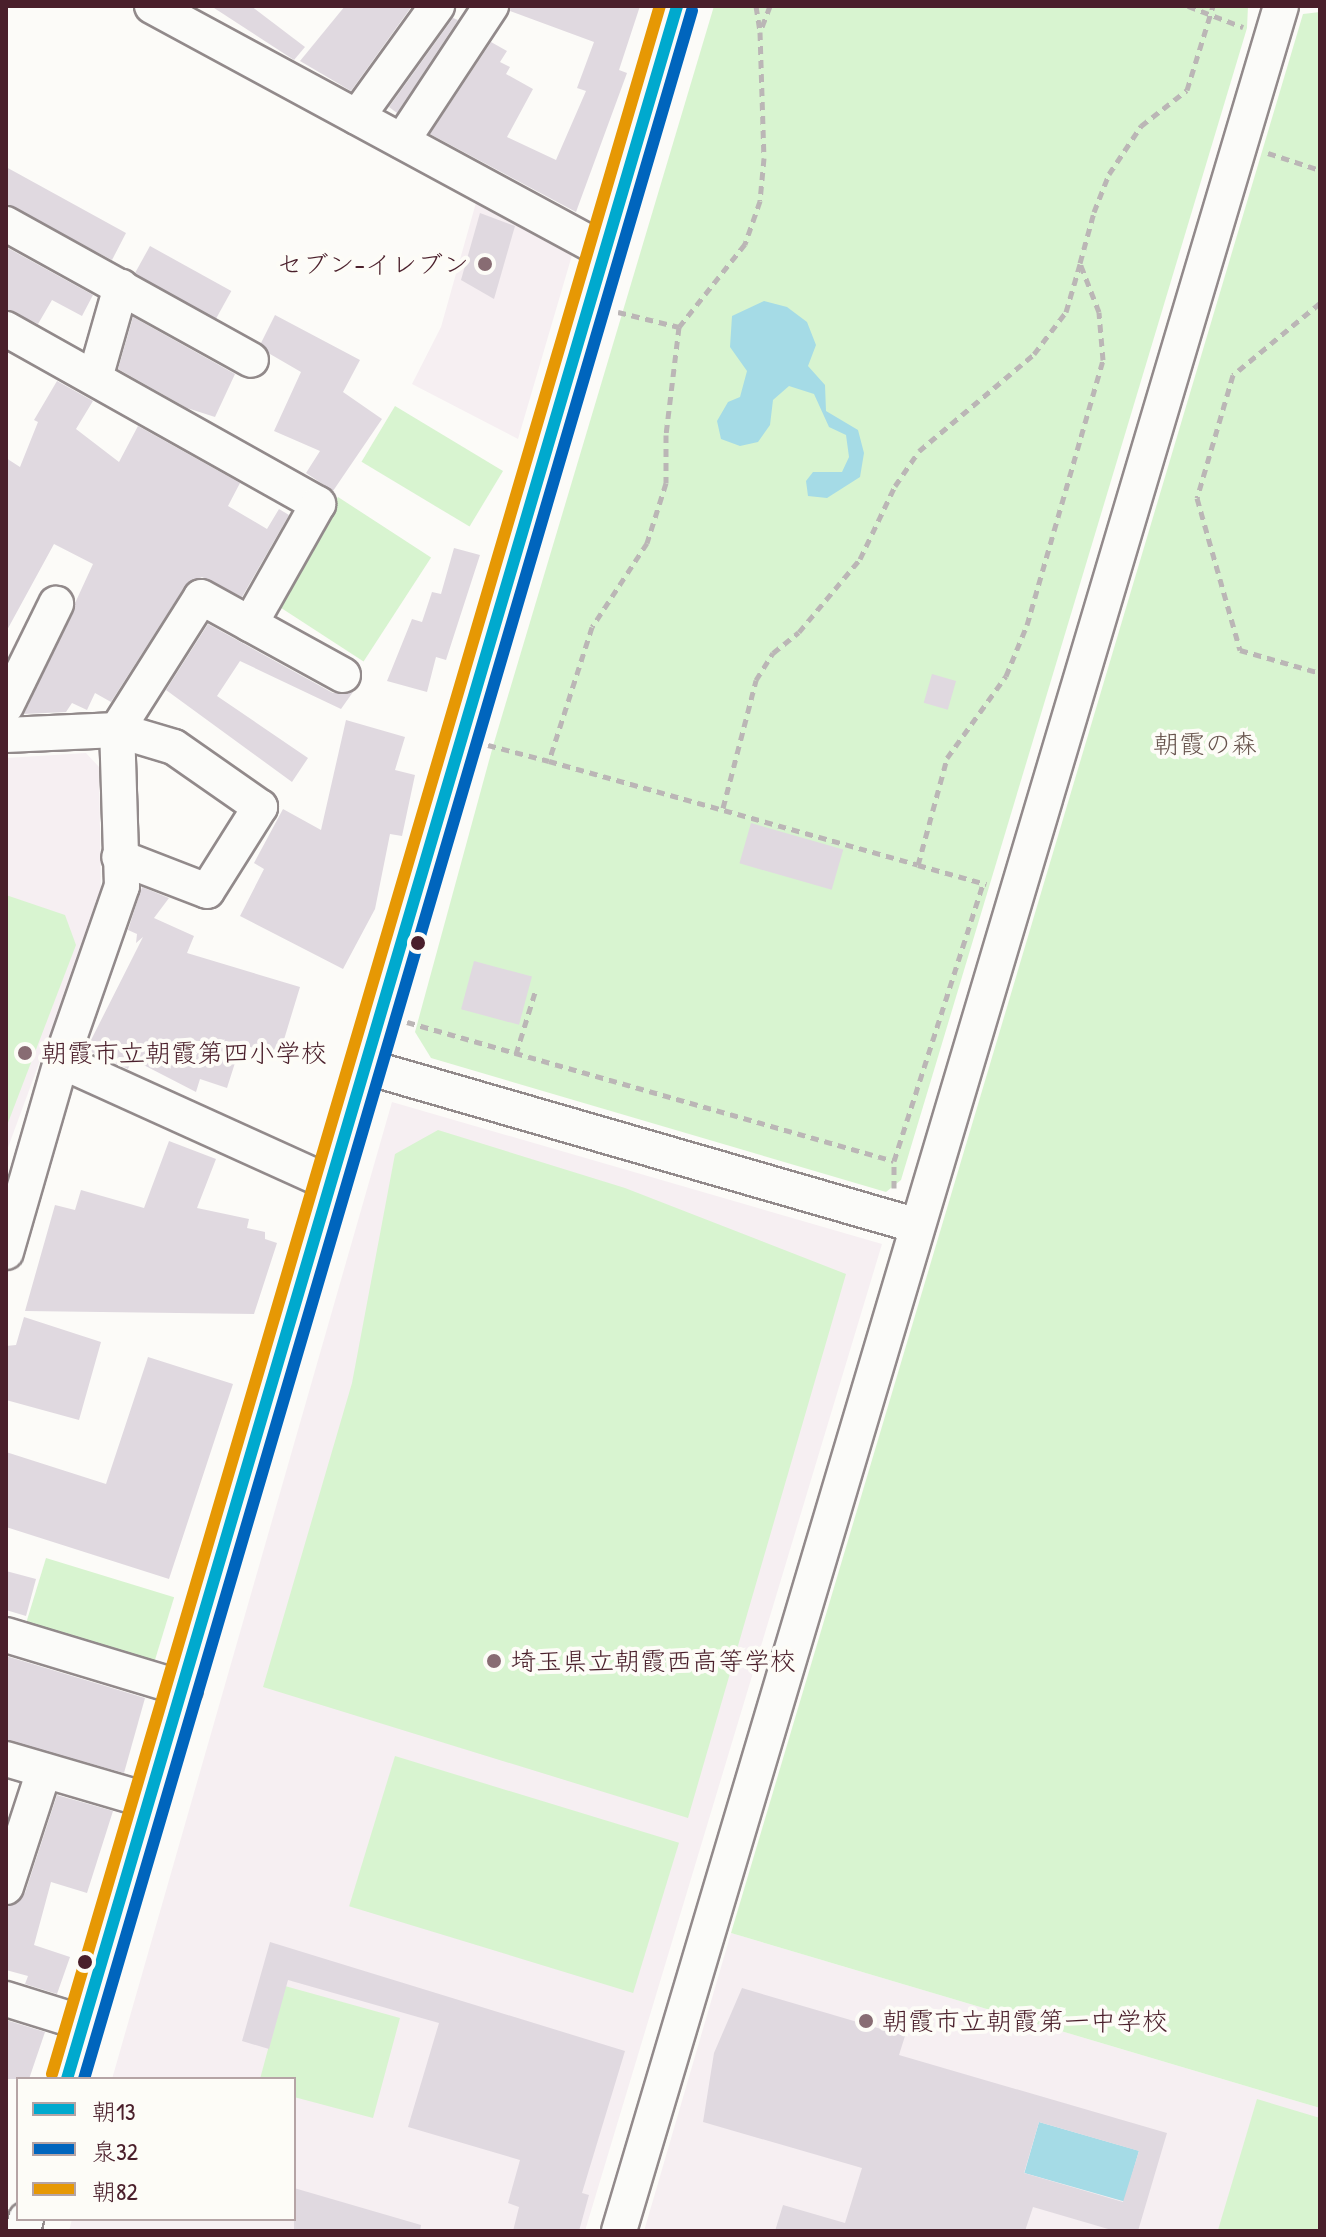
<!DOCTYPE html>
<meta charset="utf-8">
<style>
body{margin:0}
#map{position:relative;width:1326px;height:2237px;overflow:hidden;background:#fcfbf8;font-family:"Patrick Hand","Klee One",sans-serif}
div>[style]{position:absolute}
.built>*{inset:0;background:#f6eff2}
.green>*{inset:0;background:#d8f4d0;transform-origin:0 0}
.water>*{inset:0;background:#a5dbe6;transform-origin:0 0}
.building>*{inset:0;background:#e0d9e0;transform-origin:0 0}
.path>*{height:5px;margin-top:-2.5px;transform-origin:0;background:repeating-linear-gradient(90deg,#bbb6b6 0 8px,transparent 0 14px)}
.roads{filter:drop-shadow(2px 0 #928a8b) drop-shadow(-2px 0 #928a8b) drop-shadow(0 2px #928a8b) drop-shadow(0 -2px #928a8b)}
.minor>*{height:34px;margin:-17px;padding:0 17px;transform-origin:17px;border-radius:17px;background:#fbfbf9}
.bus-1>*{height:12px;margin:-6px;padding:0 6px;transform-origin:6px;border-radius:6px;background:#00a9ce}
.bus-2>*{height:12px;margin:-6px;padding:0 6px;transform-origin:6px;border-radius:6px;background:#0065bd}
.bus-3>*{height:12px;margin:-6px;padding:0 6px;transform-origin:6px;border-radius:6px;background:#e69804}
.dots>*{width:22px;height:22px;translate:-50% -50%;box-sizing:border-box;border:4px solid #fdfcf7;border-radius:50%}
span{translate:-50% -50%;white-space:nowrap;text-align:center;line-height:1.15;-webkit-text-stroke:8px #fdfcf7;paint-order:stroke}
.poi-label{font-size:26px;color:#4a1f2b}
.right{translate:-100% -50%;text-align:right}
.left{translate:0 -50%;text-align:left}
.park-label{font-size:26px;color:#66534c}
.frame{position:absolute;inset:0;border:8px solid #4a1f2b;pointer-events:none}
.legend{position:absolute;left:16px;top:2077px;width:280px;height:144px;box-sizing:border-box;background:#fdfcf7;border:2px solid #b5a4a5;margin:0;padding:10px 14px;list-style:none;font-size:24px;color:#4a1f2b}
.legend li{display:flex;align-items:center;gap:16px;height:40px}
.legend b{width:40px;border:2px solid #b5a4a5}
</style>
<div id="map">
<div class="built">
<div style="clip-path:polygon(479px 192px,575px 245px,518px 439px,412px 384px,441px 327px)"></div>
<div style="clip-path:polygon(86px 753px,99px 767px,101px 895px,6px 1153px,6px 758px)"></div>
<div style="clip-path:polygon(392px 1102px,882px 1244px,585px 2231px,69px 2231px,72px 2219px,294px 2219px,294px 2079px,112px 2079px)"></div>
<div style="clip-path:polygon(731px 1933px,1320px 2108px,1320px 2231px,644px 2231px)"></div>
</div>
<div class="green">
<div style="clip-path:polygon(714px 6px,1248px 6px,1247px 28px,901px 1180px,886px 1192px,431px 1058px,415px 1032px,493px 746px)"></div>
<div style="clip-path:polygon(1320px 12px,1320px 2108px,731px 1933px,1303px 14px)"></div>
<div style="left:395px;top:406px;width:126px;height:65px;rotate:31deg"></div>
<div style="left:338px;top:497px;width:111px;height:124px;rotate:33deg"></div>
<div style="clip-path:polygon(6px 895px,65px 915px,76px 945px,6px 1128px)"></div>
<div style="clip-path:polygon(438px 1130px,625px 1188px,846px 1274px,688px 1818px,263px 1687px,352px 1383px,395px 1154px)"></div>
<div style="left:46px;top:1558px;width:134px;height:75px;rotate:17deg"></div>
<div style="left:395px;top:1756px;width:297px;height:157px;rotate:17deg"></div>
<div style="clip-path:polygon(285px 1986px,400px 2018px,373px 2118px,294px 2097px,294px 2079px,260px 2079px)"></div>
<div style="clip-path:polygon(1257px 2099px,1320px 2118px,1320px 2231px,1218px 2230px)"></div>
</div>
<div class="water">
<div style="clip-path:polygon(764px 301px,787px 307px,807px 322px,816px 345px,808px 366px,825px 385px,826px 411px,858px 430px,864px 453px,860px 477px,827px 498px,808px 496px,806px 481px,813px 472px,842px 472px,849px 457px,846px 435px,829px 427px,814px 394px,789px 386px,773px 400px,770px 425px,758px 442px,740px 446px,721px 439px,717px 421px,728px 402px,740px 397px,747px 371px,730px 347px,732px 316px)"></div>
<div style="left:1039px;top:2122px;width:104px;height:53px;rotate:16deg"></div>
</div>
<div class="building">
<div style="clip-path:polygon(211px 6px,251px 6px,305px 47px,294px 60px)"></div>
<div style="clip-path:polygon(345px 6px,412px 6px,351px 91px,300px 61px)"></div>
<div style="clip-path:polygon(511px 6px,640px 6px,619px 70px,627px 73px,576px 212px,430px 134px,491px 42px,507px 51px,500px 62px,510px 67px,506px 74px,533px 89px,507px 137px,556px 160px,586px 91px,577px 88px,594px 42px,510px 11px)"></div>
<div style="clip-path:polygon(453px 18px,458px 20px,397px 113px,389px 107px)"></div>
<div style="clip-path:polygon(6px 167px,126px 233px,112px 260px,6px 204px)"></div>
<div style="clip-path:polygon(480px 213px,515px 226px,494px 299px,461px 280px)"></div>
<div style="left:150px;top:246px;width:93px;height:32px;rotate:29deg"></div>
<div style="clip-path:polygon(6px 247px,93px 295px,82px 316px,52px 300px,38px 324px,6px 309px)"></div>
<div style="clip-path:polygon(275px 315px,360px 360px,343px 392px,382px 419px,333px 491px,306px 473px,320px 451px,274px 431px,301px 372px,270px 354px,261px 343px)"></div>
<div style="clip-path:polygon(133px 317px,235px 374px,215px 417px,187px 408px,118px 369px)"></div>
<div style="clip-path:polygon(57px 381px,93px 401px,76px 429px,119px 462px,138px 426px,240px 483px,228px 506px,267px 529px,279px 509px,289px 515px,242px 597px,202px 577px,185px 586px,111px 702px,95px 693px,87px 710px,72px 703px,66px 712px,24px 714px,93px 564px,54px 544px,6px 632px,6px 458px,20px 467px,38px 422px,34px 420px)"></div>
<div style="clip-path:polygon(454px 548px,480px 555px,446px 660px,436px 657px,427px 692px,387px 681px,412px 619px,422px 622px,432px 592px,441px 594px)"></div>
<div style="clip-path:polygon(208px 624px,333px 693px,353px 692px,341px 709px,240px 661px,217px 696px,308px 758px,292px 782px,166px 690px)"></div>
<div style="left:932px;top:674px;width:25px;height:30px;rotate:16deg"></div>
<div style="clip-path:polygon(346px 720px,405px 737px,395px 770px,415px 775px,402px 836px,390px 834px,375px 909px,343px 969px,240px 916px,264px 869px,254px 863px,283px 809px,321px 830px)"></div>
<div style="left:751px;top:823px;width:96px;height:42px;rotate:16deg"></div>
<div style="clip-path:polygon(142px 887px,169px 898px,154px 918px,194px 936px,187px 953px,300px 987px,279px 1056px,241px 1044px,227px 1088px,200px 1079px,196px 1092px,132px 1059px,128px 1069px,86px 1050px,143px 937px,136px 943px,137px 934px,128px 930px)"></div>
<div style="left:474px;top:961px;width:60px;height:50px;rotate:15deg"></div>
<div style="clip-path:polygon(169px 1141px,216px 1159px,197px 1208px,249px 1219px,247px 1228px,265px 1232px,265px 1239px,277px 1243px,254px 1314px,25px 1311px,55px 1205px,75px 1210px,81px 1190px,144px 1208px)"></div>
<div style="clip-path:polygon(24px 1317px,101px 1342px,79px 1420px,6px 1400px,6px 1346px,16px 1345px)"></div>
<div style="clip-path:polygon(148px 1357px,233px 1384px,169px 1579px,6px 1527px,6px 1452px,106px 1484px)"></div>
<div style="clip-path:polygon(6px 1571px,36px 1579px,26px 1616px,6px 1610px)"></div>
<div style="clip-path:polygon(6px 1656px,145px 1698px,124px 1773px,6px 1740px)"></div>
<div style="clip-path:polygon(57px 1795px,113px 1811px,87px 1893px,51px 1882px,34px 1945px,70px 1957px,57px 1994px,25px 1984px,28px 1976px,6px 1970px,6px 1906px,25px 1893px)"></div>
<div style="clip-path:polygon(270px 1942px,625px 2051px,582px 2193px,589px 2195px,579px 2231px,513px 2231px,519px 2207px,508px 2203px,520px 2160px,408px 2127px,439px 2023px,288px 1980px,269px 2049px,242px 2041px)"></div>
<div style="clip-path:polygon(evenodd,742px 1988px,905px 2036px,899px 2055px,1167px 2133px,1138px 2231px,1115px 2231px,1033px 2207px,1025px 2231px,775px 2231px,783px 2205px,845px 2223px,862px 2168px,703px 2122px,714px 2053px,742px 1988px,1039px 2122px,1139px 2151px,1123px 2202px,1024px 2173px,1039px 2122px)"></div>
<div style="clip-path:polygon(6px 2020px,45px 2032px,29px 2079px,6px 2079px)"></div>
<div style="clip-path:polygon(294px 2188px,421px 2225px,420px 2231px,294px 2231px)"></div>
</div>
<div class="path">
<div style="left:756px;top:6px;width:25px;rotate:81deg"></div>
<div style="left:770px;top:6px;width:28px;rotate:111deg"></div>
<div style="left:760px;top:32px;width:126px;rotate:88.2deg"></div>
<div style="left:764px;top:158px;width:43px;rotate:95.3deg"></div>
<div style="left:760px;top:201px;width:46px;rotate:109.2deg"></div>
<div style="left:745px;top:244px;width:106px;rotate:128.5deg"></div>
<div style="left:679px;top:327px;width:109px;rotate:96.9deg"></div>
<div style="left:666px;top:435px;width:48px;rotate:90deg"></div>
<div style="left:666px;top:483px;width:63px;rotate:107.6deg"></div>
<div style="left:647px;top:543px;width:100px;rotate:123.2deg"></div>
<div style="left:592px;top:627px;width:141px;rotate:107.8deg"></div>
<div style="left:549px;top:761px;width:383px;rotate:15.7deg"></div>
<div style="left:918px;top:865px;width:111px;rotate:-74.8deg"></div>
<div style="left:947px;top:758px;width:101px;rotate:-54.3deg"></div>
<div style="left:1006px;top:676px;width:55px;rotate:-67.6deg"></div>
<div style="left:1027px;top:625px;width:276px;rotate:-74deg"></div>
<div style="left:1103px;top:360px;width:48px;rotate:-94.8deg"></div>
<div style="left:1099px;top:312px;width:53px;rotate:-111.2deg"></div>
<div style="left:1080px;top:263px;width:53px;rotate:-74.6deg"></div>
<div style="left:1094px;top:212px;width:41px;rotate:-68.5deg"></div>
<div style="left:1109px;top:174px;width:58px;rotate:-56.3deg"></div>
<div style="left:1141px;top:126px;width:58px;rotate:-38deg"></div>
<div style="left:1187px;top:90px;width:88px;rotate:-72.8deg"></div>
<div style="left:1188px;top:6px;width:59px;rotate:20.9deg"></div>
<div style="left:1268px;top:153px;width:55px;rotate:18.1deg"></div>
<div style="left:1320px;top:303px;width:113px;rotate:140.4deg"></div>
<div style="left:1233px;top:375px;width:128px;rotate:106.3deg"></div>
<div style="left:1197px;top:498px;width:158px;rotate:74.2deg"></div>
<div style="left:1240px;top:650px;width:83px;rotate:16deg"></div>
<div style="left:618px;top:312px;width:63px;rotate:13.8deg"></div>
<div style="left:488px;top:745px;width:63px;rotate:14.7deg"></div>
<div style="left:723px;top:808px;width:132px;rotate:-75.5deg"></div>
<div style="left:756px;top:680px;width:32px;rotate:-58deg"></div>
<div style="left:773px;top:653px;width:33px;rotate:-39deg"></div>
<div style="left:799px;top:632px;width:95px;rotate:-50.1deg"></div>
<div style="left:860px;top:559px;width:81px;rotate:-64.4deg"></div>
<div style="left:895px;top:486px;width:42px;rotate:-55.6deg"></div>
<div style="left:919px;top:451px;width:150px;rotate:-40.1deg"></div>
<div style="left:1034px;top:354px;width:53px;rotate:-52.7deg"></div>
<div style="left:1066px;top:312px;width:50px;rotate:-73.7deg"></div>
<div style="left:918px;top:865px;width:71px;rotate:15.6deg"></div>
<div style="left:407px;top:1022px;width:506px;rotate:15.93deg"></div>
<div style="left:516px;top:1054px;width:68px;rotate:-72.9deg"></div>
<div style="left:894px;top:1188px;width:27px;rotate:-90deg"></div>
<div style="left:894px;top:1161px;width:292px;rotate:-72.2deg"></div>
</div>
<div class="roads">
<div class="minor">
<div style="left:152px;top:6px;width:516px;rotate:28.45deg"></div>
<div style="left:357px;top:117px;width:137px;rotate:-54.2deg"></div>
<div style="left:402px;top:141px;width:162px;rotate:-56.6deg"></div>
<div style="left:6px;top:224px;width:280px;rotate:29deg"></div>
<div style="left:6px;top:329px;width:358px;rotate:29.3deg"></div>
<div style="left:318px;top:504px;width:138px;rotate:119.5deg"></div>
<div style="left:95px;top:378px;width:95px;rotate:-74.1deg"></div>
<div style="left:6px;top:706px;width:114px;rotate:-63.9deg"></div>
<div style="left:6px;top:735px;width:111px;rotate:-2.6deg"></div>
<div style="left:117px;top:730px;width:59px;rotate:16.6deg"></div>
<div style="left:174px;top:747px;width:105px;rotate:34.9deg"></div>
<div style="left:260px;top:807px;width:99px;rotate:122.2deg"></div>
<div style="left:207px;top:891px;width:94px;rotate:-158.9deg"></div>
<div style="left:61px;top:1061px;width:298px;rotate:24.4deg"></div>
<div style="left:367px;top:1067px;width:573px;rotate:16.1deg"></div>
<div style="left:6px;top:1252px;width:199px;rotate:-73.9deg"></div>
<div style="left:61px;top:1061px;width:185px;rotate:-70.8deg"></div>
<div style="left:122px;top:886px;width:156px;rotate:-91.8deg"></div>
<div style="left:117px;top:730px;width:157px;rotate:-57.7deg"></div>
<div style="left:201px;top:597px;width:162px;rotate:28.8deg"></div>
<div style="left:6px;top:1635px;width:187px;rotate:16.8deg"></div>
<div style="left:6px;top:1759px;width:150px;rotate:16.3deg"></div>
<div style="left:6px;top:1887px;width:122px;rotate:-71.9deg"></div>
<div style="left:6px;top:1999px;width:81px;rotate:17.3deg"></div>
<div style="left:67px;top:2079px;width:2161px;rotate:-73.6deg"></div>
<div style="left:23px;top:2231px;width:12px;rotate:-76deg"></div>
<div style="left:619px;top:2231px;width:2321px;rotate:-73.43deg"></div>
</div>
</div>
<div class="bus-1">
<div style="left:67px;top:2079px;width:2161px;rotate:-73.6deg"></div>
</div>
<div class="bus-2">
<div style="left:84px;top:2079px;width:2156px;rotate:-73.62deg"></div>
</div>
<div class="bus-3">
<div style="left:52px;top:2074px;width:2156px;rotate:-73.62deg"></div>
</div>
<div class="dots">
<div style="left:485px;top:264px;background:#886c73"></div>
<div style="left:418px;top:943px;background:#4a1f2b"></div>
<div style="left:25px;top:1053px;background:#886c73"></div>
<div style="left:494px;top:1661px;background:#886c73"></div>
<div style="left:85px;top:1962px;background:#4a1f2b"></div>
<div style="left:866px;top:2021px;background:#886c73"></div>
</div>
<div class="poi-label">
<span class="right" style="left:469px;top:264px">セブン-イレブン</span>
<span class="left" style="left:41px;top:1053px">朝霞市立朝霞第四小学校</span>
<span class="left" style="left:510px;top:1661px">埼玉県立朝霞西高等学校</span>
<span class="left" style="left:882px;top:2021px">朝霞市立朝霞第一中学校</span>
</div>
<div class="park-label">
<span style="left:1205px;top:744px">朝霞の森</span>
</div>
<div class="frame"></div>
<ul class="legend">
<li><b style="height:10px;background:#00a9ce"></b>朝13</li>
<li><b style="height:10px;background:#0065bd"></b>泉32</li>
<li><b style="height:10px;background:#e69804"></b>朝82</li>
</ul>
</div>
